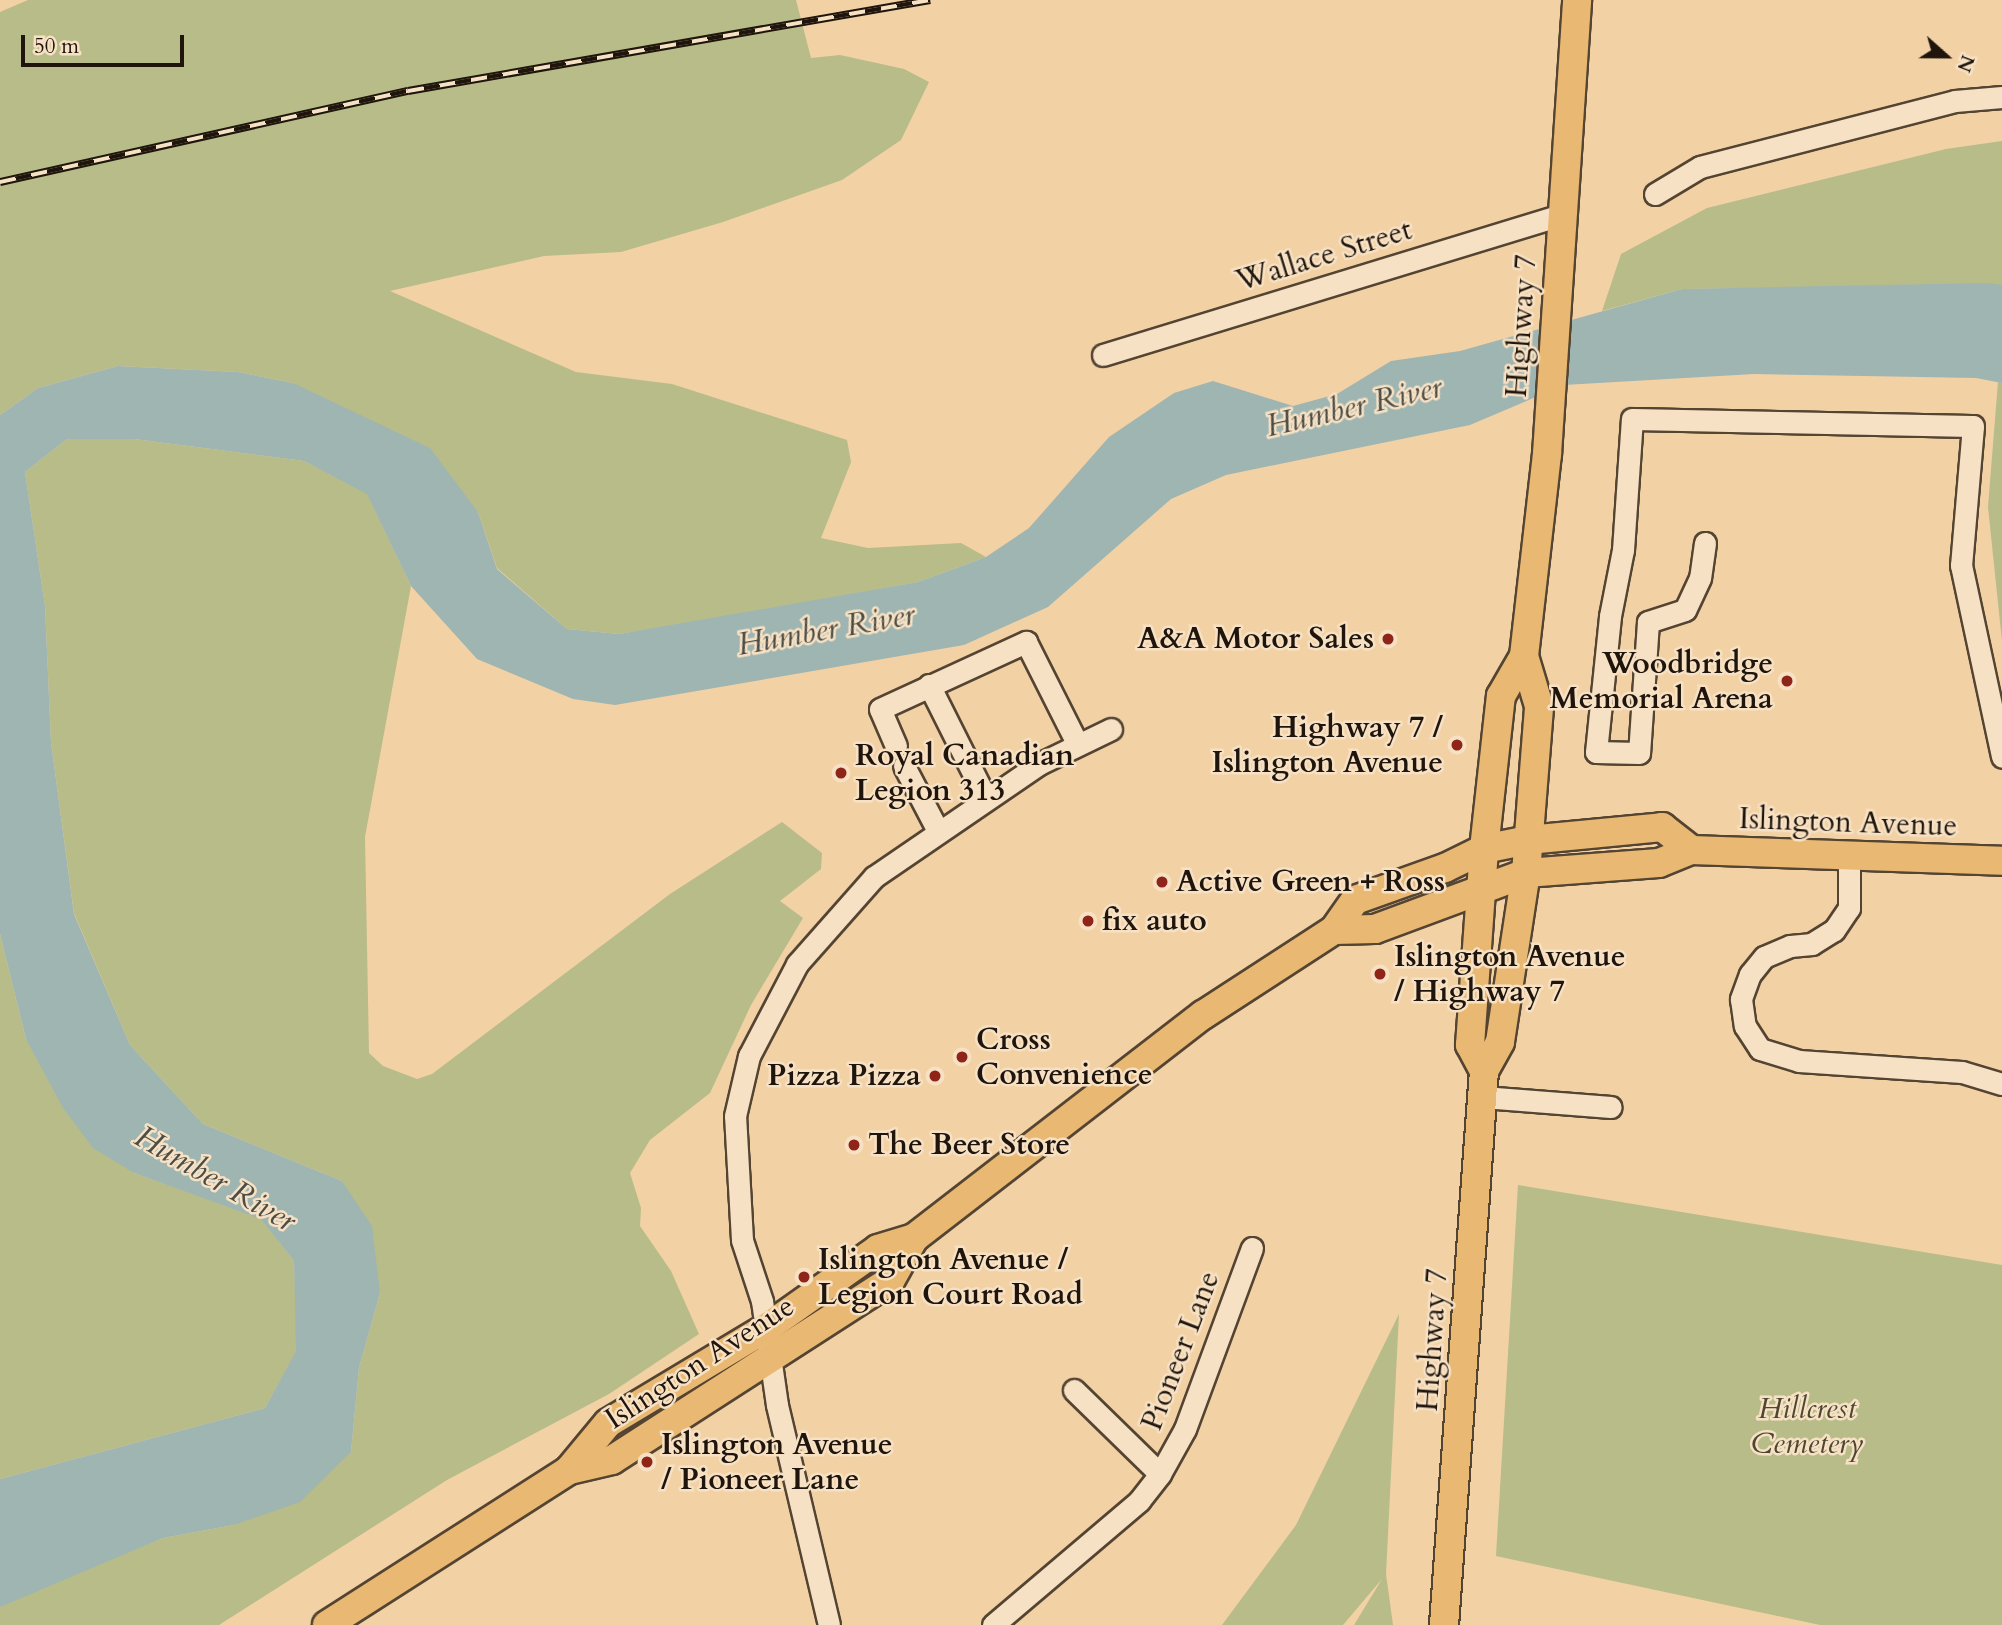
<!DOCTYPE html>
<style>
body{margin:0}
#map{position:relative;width:2002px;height:1625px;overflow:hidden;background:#f2d1a5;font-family:Cardo,serif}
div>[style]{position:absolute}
.green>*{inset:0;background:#b7bc89}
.water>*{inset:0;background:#9fb5b1}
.roads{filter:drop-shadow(2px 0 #544432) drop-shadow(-2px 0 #544432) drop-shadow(0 2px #544432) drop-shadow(0 -2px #544432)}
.minor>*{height:21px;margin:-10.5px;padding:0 10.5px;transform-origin:10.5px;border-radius:10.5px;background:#f7e1c4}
.major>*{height:28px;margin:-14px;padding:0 14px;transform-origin:14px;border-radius:14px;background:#e9b872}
.rail>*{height:8px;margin-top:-4px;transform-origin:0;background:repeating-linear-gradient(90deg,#f7e1c4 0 16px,#1f150c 0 32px);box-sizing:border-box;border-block:2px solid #1f150c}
.dots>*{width:19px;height:19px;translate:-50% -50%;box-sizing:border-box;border:4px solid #f7e1c4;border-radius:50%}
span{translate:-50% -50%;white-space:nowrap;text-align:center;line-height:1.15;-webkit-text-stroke:5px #f7e1c4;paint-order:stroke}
.street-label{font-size:30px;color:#1f150c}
.poi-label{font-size:30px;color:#1f150c;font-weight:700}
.right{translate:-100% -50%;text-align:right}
.left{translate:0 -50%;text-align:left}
.park-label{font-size:30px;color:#4d4732;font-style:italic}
.water-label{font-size:32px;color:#4c4d46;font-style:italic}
.north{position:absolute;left:1911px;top:21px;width:70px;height:70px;-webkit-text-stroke:5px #f7e1c4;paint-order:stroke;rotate:111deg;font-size:19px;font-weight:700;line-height:28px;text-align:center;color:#1f150c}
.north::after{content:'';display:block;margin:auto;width:24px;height:32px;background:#1f150c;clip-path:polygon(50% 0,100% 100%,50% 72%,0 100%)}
.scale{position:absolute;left:21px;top:35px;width:163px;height:32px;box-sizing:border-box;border:4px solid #1f150c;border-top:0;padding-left:9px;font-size:21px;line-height:24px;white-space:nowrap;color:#1f150c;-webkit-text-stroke:5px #f7e1c4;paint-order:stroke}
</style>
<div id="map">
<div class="green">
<div style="clip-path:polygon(28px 0,796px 0,811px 58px,840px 55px,904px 69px,929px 82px,901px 140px,842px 180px,723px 222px,621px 252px,544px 256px,390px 291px,576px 372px,672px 384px,847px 440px,851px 462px,821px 538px,868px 548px,961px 543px,986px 557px,918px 582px,710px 620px,619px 634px,567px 629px,497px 568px,478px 512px,293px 383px,238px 372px,118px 366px,38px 388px,0 415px,0 12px)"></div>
<div style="clip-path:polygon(2002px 141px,2002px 285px,1682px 289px,1602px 311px,1621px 254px,1707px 208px,1946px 149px)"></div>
<div style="clip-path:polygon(1998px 382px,2002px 383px,2002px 641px,1988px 507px)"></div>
<div style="clip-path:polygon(67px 439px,134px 439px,304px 461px,367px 493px,411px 586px,365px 837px,369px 1053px,383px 1066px,417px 1079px,432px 1074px,670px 894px,782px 822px,822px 853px,821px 869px,780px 901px,803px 918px,751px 1005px,710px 1093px,650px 1140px,630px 1173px,641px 1208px,640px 1226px,671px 1271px,699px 1334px,609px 1394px,447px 1480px,219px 1625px,0 1625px,0 1607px,11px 1599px,163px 1538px,234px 1525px,351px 1452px,359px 1368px,380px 1293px,342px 1181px,203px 1124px,130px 1045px,74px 913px,51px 742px,45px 606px,25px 472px)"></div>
<div style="clip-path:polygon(0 934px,26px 1039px,134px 1173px,261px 1218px,294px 1261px,296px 1313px,296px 1352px,265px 1408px,0 1479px)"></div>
<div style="clip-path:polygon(1518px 1185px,2002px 1265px,2002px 1625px,1820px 1625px,1496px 1556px)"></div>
<div style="clip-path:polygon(1399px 1314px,1386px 1574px,1393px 1625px,1354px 1625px,1382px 1579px,1343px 1625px,1222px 1625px,1296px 1525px)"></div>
</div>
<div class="water">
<div style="clip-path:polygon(1987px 283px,2002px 285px,2002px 383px,1976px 378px,1754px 374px,1564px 385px,1470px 425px,1226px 475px,1171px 499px,1048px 607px,964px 645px,615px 705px,573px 699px,477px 659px,411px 586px,367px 494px,304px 461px,134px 439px,67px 439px,25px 472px,45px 606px,51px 742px,74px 914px,130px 1045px,203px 1124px,342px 1181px,372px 1226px,380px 1293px,359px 1368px,351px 1452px,300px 1502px,234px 1525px,163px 1538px,0 1607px,0 1479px,265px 1408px,296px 1351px,294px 1261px,261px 1219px,134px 1173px,93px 1148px,63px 1108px,26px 1039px,0 934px,0 415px,38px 388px,118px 366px,238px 372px,293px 383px,430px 448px,478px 512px,497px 569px,567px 629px,619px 634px,918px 582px,986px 557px,1029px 528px,1109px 437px,1174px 393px,1213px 381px,1293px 406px,1337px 394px,1391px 361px,1460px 351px,1682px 289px)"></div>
</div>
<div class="roads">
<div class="minor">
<div style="left:1655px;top:194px;width:52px;rotate:-31deg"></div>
<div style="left:1700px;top:167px;width:263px;rotate:-14.5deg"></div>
<div style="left:1955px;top:101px;width:47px;rotate:-4.9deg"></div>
<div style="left:1103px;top:355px;width:481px;rotate:-17deg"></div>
<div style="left:1705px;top:543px;width:35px;rotate:98deg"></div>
<div style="left:1700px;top:578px;width:35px;rotate:115deg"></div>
<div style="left:1685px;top:610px;width:39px;rotate:162deg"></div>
<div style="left:1648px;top:622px;width:131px;rotate:93.9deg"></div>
<div style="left:1639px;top:753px;width:43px;rotate:-178.7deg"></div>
<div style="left:1596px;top:752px;width:137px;rotate:-84.1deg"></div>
<div style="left:1610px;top:616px;width:67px;rotate:-78.9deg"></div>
<div style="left:1623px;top:550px;width:131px;rotate:-86.1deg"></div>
<div style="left:1632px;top:419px;width:341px;rotate:1.2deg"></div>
<div style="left:1973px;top:426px;width:140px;rotate:94.9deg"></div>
<div style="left:1961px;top:565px;width:196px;rotate:77.9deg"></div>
<div style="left:929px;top:685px;width:127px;rotate:63.4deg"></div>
<div style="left:896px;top:746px;width:40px;rotate:-113.4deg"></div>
<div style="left:880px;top:709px;width:161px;rotate:-24.7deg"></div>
<div style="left:1026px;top:642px;width:115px;rotate:63.2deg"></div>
<div style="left:904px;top:766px;width:73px;rotate:62.4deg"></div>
<div style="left:1849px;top:857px;width:51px;rotate:90deg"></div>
<div style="left:1849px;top:908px;width:27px;rotate:124deg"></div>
<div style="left:1834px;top:930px;width:26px;rotate:148deg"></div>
<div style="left:1812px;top:944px;width:22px;rotate:175deg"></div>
<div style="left:1790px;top:946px;width:28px;rotate:157deg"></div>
<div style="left:1764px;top:957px;width:22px;rotate:129deg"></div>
<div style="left:1750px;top:974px;width:27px;rotate:110deg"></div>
<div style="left:1741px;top:999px;width:27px;rotate:82deg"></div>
<div style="left:1745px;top:1026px;width:27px;rotate:57deg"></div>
<div style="left:1760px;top:1049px;width:41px;rotate:17.1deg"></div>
<div style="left:1799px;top:1061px;width:163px;rotate:3.9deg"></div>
<div style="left:1962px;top:1072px;width:42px;rotate:16.7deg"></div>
<div style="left:1483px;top:1097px;width:128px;rotate:4.5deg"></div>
<div style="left:1074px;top:1390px;width:120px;rotate:44.3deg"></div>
<div style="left:829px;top:1625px;width:226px;rotate:-103.3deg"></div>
<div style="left:777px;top:1405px;width:105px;rotate:-98.2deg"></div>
<div style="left:762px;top:1301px;width:64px;rotate:-108.2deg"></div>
<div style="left:742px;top:1240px;width:124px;rotate:-93.2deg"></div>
<div style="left:735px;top:1116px;width:62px;rotate:-76.9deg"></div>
<div style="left:749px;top:1056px;width:104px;rotate:-62.4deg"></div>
<div style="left:797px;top:964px;width:116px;rotate:-48.5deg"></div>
<div style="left:874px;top:877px;width:200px;rotate:-34.4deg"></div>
<div style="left:1039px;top:764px;width:80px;rotate:-25.9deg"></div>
<div style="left:993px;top:1625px;width:192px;rotate:-40.3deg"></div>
<div style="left:1139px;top:1501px;width:34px;rotate:-52deg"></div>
<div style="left:1160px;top:1474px;width:51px;rotate:-60.9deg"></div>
<div style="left:1185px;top:1429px;width:193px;rotate:-69.7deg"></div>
</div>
<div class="major">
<div style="left:1334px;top:930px;width:41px;rotate:-1.4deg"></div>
<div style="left:1375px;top:929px;width:161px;rotate:-20.3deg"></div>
<div style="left:1526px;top:873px;width:133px;rotate:-4.3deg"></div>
<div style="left:1659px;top:863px;width:35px;rotate:-22deg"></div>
<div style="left:1691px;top:850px;width:311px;rotate:2deg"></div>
<div style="left:1484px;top:1071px;width:30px;rotate:-118deg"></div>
<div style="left:1470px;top:1045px;width:196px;rotate:-85.9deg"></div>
<div style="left:1484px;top:849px;width:154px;rotate:-83.7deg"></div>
<div style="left:1501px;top:696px;width:46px;rotate:-60.1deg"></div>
<div style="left:1524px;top:656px;width:203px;rotate:-83.5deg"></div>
<div style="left:1547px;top:454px;width:455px;rotate:-86.2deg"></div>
<div style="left:569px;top:1470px;width:44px;rotate:-13.1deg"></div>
<div style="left:612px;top:1460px;width:331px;rotate:-32.8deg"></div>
<div style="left:890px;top:1281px;width:49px;rotate:-60.8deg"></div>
<div style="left:327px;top:1625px;width:287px;rotate:-32.6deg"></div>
<div style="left:569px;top:1470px;width:61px;rotate:-50.3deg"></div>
<div style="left:608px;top:1423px;width:187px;rotate:-31deg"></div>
<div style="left:768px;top:1327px;width:135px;rotate:-35.3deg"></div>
<div style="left:878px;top:1249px;width:38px;rotate:-17deg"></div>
<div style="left:914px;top:1238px;width:365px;rotate:-37.7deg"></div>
<div style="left:1203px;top:1015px;width:156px;rotate:-33deg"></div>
<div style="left:1334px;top:930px;width:37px;rotate:-55deg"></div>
<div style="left:1355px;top:900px;width:96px;rotate:-19.6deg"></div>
<div style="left:1445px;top:868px;width:43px;rotate:-26deg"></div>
<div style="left:1484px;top:849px;width:45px;rotate:-11.6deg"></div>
<div style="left:1528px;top:840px;width:135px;rotate:-5.5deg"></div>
<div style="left:1662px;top:827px;width:37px;rotate:38deg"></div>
<div style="left:1444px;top:1625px;width:555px;rotate:-85.87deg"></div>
<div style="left:1484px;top:1071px;width:33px;rotate:-61deg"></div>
<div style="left:1500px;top:1042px;width:171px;rotate:-81.3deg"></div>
<div style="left:1526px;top:873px;width:168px;rotate:-85.5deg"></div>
<div style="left:1539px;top:706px;width:52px;rotate:-106.7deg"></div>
</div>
</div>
<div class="rail">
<div style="left:0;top:182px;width:418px;rotate:-12.6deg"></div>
<div style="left:408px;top:91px;width:530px;rotate:-9.89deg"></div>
</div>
<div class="dots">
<div style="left:1388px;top:639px;background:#8f2418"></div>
<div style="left:1787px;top:681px;background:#8f2418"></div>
<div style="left:1457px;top:745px;background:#8f2418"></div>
<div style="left:841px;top:773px;background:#8f2418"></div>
<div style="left:1162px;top:882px;background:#8f2418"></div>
<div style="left:1088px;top:921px;background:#8f2418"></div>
<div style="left:1380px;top:974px;background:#8f2418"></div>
<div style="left:962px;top:1057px;background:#8f2418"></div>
<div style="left:935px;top:1076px;background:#8f2418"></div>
<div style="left:854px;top:1145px;background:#8f2418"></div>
<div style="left:804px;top:1277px;background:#8f2418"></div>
<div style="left:647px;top:1462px;background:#8f2418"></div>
</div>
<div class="street-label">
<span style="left:1324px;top:256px;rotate:-17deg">Wallace Street</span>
<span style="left:1522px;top:326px;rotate:-86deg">Highway 7</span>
<span style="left:1848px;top:823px;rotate:2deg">Islington Avenue</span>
<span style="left:1433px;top:1340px;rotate:-86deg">Highway 7</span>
<span style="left:1181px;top:1351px;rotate:-69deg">Pioneer Lane</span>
<span style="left:700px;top:1363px;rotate:-33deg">Islington Avenue</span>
</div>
<div class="poi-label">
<span class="right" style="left:1374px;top:639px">A&amp;A Motor Sales</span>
<span class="right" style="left:1773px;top:681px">Woodbridge<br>Memorial Arena</span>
<span class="right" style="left:1443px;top:745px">Highway 7 /<br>Islington Avenue</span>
<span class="left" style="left:855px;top:773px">Royal Canadian<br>Legion 313</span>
<span class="left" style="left:1176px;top:882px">Active Green + Ross</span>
<span class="left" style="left:1102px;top:921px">fix auto</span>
<span class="left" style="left:1394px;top:974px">Islington Avenue<br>/ Highway 7</span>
<span class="left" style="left:976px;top:1057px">Cross<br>Convenience</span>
<span class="right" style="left:921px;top:1076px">Pizza Pizza</span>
<span class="left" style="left:868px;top:1145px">The Beer Store</span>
<span class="left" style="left:818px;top:1277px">Islington Avenue /<br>Legion Court Road</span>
<span class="left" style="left:661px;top:1462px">Islington Avenue<br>/ Pioneer Lane</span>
</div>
<div class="park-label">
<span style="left:1807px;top:1426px">Hillcrest<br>Cemetery</span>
</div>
<div class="water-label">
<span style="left:1354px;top:407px;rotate:-13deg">Humber River</span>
<span style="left:826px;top:630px;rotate:-10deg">Humber River</span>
<span style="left:215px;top:1179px;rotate:30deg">Humber River</span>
</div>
<div class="north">N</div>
<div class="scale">50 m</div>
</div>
